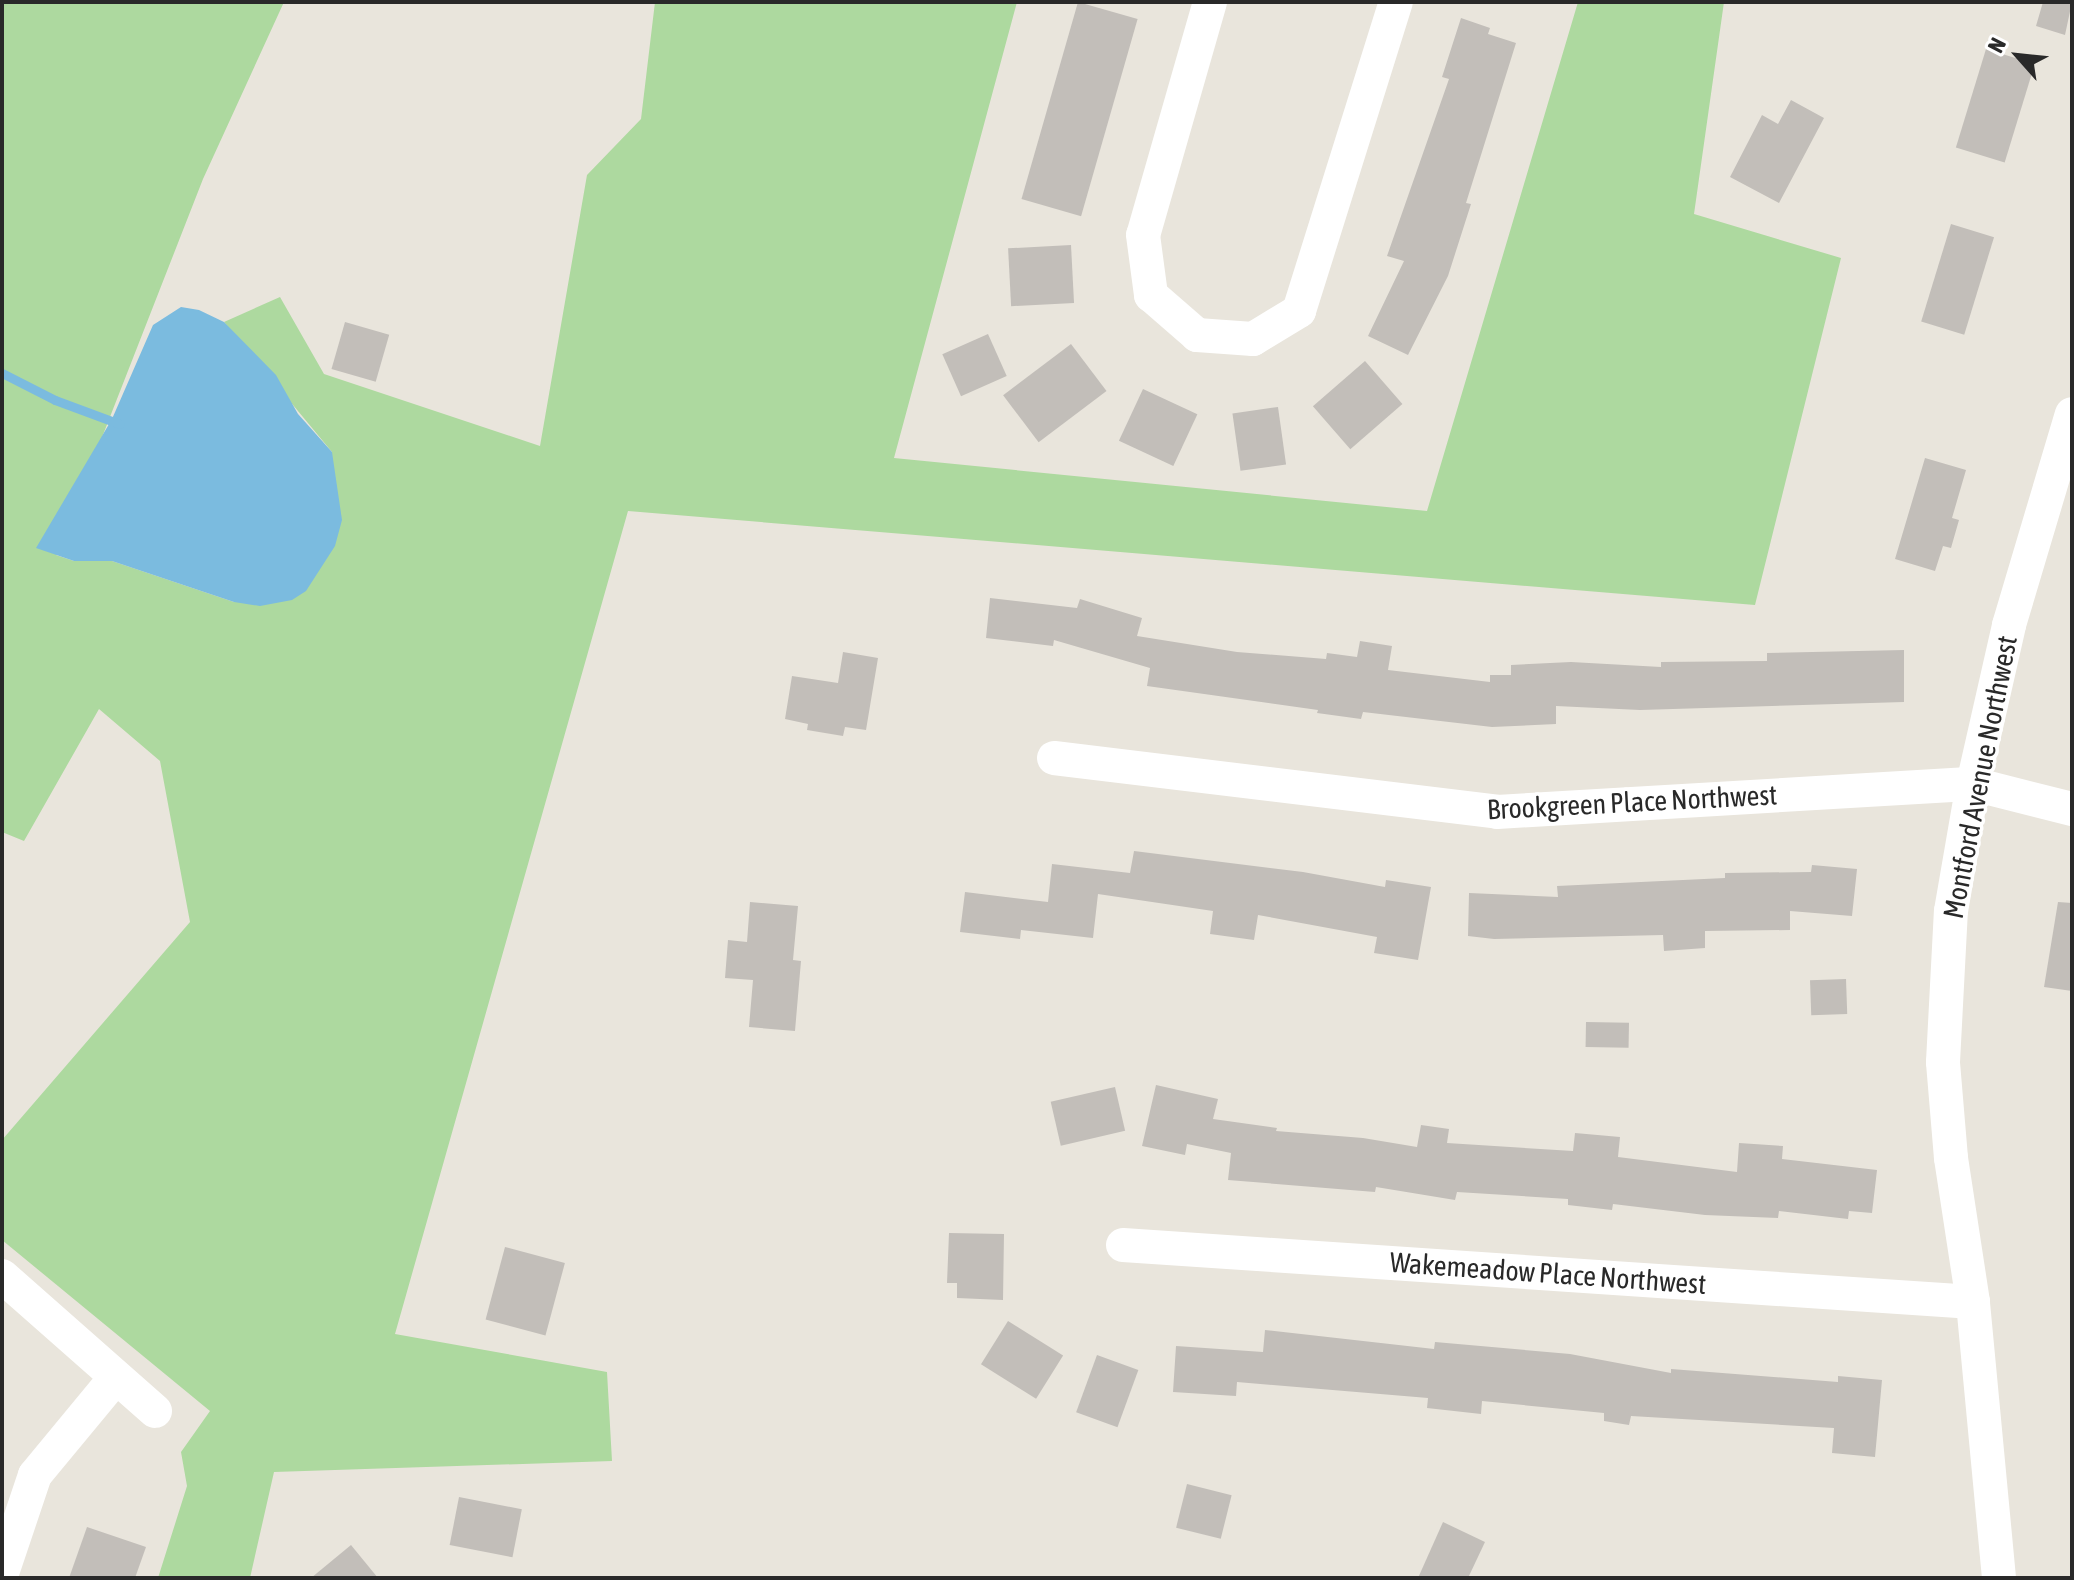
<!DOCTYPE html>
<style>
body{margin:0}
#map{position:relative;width:2074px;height:1580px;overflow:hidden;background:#e9e5dc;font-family:"Asap Condensed",sans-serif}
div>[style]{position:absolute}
.green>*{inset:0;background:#add99f}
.water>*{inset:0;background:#7bbbdf}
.stream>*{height:9px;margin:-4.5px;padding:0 4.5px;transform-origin:4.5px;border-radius:4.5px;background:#7bbbdf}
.building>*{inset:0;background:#c2beb9;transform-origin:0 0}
.street>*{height:34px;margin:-17px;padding:0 17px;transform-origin:17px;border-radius:17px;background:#fff}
span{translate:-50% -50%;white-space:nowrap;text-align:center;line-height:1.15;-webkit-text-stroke:7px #fff;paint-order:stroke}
.street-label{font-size:28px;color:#292929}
.frame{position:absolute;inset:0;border:4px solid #292929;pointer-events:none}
.north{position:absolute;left:1978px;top:16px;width:80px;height:80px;-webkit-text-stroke:6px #fff;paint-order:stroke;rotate:297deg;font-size:22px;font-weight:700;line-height:32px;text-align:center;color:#292929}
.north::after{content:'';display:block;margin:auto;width:28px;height:36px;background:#292929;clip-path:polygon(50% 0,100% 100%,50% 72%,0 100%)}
</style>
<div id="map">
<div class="green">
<div style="clip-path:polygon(2px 2px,284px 2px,203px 179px,56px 555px,74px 561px,112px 561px,234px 602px,332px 452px,224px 322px,280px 297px,324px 374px,540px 446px,587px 175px,641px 119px,655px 2px,1017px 2px,894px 458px,1427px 511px,1578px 2px,1724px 2px,1694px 214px,1841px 258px,1755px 605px,628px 511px,395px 1334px,607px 1372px,612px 1461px,274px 1472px,250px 1578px,158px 1578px,187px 1486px,181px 1452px,210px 1411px,2px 1240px,2px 1140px,190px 922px,160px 761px,99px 709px,24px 841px,2px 832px)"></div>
</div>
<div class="water">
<div style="clip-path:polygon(181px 307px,199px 310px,224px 322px,276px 375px,298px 414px,332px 452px,342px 520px,335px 546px,306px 591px,292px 600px,260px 606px,234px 602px,112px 561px,74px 561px,36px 548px,112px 419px,153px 325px)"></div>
</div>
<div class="stream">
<div style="left:2px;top:373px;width:59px;rotate:27deg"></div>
<div style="left:55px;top:400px;width:69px;rotate:20.3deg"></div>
</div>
<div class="building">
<div style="left:1078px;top:2px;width:62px;height:205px;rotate:16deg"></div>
<div style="clip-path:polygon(2043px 2px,2072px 2px,2065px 35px,2036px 26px)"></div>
<div style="clip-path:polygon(1461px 18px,1490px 28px,1488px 34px,1516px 43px,1466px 203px,1471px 204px,1448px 276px,1408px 355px,1368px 336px,1404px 261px,1387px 256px,1449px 79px,1442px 77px)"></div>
<div style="left:1986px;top:49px;width:51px;height:103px;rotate:17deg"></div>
<div style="clip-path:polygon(1791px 100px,1824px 118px,1779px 203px,1730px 177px,1762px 115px,1778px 124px)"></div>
<div style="left:1951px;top:224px;width:45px;height:102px;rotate:17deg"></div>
<div style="left:1071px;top:245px;width:58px;height:63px;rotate:87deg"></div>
<div style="left:345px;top:322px;width:46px;height:49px;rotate:16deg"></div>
<div style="left:988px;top:334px;width:46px;height:50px;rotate:66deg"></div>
<div style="left:1071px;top:344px;width:59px;height:85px;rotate:53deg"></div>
<div style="left:1365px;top:361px;width:57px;height:69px;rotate:49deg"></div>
<div style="left:1143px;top:389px;width:60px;height:57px;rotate:25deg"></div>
<div style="left:1278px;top:407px;width:58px;height:46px;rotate:82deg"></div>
<div style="clip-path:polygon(1925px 458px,1966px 470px,1952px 518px,1959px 520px,1951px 548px,1943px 546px,1935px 571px,1895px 559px)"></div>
<div style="clip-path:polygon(990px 598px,1077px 608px,1080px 599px,1142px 618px,1137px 636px,1237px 652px,1326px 659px,1327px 653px,1357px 657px,1360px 641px,1392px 646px,1388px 670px,1490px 682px,1490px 675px,1511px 675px,1511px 665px,1571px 662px,1661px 667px,1661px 662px,1767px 661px,1767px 653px,1904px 650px,1904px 702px,1640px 710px,1556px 706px,1556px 724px,1492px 727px,1363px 712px,1361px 719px,1317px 713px,1318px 710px,1147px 686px,1150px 668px,1054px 640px,1053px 646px,986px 638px)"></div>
<div style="clip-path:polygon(843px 652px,878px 658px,866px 730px,845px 727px,843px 736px,807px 730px,808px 724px,785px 719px,792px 676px,838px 683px)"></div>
<div style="clip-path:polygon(1134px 851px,1303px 872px,1385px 887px,1386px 880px,1431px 887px,1418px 960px,1374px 953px,1377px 937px,1258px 915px,1254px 940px,1210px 934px,1213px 911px,1098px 894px,1093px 938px,1021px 930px,1020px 939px,960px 932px,965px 892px,1048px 902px,1052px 864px,1130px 873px)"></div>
<div style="clip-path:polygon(1812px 865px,1857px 869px,1852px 916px,1790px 911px,1790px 930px,1705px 931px,1705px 948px,1664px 951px,1663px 935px,1494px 939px,1468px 936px,1469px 893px,1558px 897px,1557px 886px,1725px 878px,1725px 873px,1811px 872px)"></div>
<div style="clip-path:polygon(750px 902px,798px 906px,793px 960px,801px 961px,795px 1031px,749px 1027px,753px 980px,725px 978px,728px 940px,747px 942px)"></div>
<div style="clip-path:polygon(2058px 902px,2072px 903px,2072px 991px,2044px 987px)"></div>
<div style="left:1846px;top:979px;width:35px;height:36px;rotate:88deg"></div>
<div style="left:1586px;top:1022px;width:43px;height:25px;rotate:1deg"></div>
<div style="clip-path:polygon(1156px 1085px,1218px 1099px,1213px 1119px,1277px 1128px,1276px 1131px,1363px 1138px,1417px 1147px,1421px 1125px,1449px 1129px,1447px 1143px,1573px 1151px,1575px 1133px,1620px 1137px,1618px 1157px,1737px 1172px,1739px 1143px,1783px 1146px,1782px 1159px,1877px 1170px,1872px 1213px,1849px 1211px,1848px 1219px,1779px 1211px,1778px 1218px,1705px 1215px,1613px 1204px,1612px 1210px,1568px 1205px,1568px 1199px,1457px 1192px,1455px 1200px,1376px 1187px,1375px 1192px,1228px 1180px,1231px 1153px,1187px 1144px,1185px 1155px,1142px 1146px)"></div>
<div style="left:1115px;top:1087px;width:45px;height:66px;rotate:77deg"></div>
<div style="clip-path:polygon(949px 1233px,1004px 1234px,1003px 1300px,957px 1298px,957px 1283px,947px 1283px)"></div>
<div style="left:505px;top:1247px;width:62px;height:75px;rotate:15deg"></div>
<div style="left:1008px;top:1321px;width:65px;height:51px;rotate:32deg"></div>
<div style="clip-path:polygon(1265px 1330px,1434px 1349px,1435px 1342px,1570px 1354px,1671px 1373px,1671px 1369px,1838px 1382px,1838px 1376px,1882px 1380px,1875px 1457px,1832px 1453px,1834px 1428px,1631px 1416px,1629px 1425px,1604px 1421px,1604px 1413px,1482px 1401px,1481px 1414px,1427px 1408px,1428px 1398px,1237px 1382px,1236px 1396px,1173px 1392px,1176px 1346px,1263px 1352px)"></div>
<div style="left:1097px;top:1355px;width:44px;height:61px;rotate:20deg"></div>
<div style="left:1187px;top:1484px;width:46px;height:45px;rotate:14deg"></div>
<div style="left:459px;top:1497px;width:64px;height:49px;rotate:11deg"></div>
<div style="clip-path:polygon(1443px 1522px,1485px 1542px,1468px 1578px,1418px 1578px)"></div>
<div style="clip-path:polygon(87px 1527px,146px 1547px,135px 1578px,69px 1578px)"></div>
<div style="clip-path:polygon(351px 1545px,378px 1578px,311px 1578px)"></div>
</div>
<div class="street">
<div style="left:1210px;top:2px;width:242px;rotate:106deg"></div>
<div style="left:1143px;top:235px;width:61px;rotate:82.4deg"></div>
<div style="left:1151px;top:295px;width:61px;rotate:41deg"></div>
<div style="left:1197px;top:335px;width:56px;rotate:4.1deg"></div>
<div style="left:1253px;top:339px;width:54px;rotate:-31.3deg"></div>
<div style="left:1299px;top:311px;width:324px;rotate:-72.6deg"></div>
<div style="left:1054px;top:758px;width:446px;rotate:6.9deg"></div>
<div style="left:1497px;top:812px;width:477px;rotate:-3.4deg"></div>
<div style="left:1973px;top:784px;width:102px;rotate:14.2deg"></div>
<div style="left:1123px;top:1245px;width:852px;rotate:3.84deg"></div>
<div style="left:2px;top:1276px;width:204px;rotate:41.4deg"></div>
<div style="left:2px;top:1573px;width:103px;rotate:-71.4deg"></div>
<div style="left:35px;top:1475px;width:127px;rotate:-50.4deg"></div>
<div style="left:1999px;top:1578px;width:277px;rotate:-95.4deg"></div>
<div style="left:1973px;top:1302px;width:146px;rotate:-98.7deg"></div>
<div style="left:1951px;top:1158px;width:96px;rotate:-94.8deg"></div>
<div style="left:1943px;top:1062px;width:151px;rotate:-87deg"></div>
<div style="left:1951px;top:911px;width:129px;rotate:-80.2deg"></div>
<div style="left:1973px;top:784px;width:163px;rotate:-77.2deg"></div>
<div style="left:2009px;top:625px;width:220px;rotate:-73.4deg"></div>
</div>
<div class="street-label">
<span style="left:1980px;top:777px;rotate:-79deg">Montford Avenue Northwest</span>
<span style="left:1632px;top:802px;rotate:-3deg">Brookgreen Place Northwest</span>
<span style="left:1548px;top:1273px;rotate:4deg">Wakemeadow Place Northwest</span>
</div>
<div class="frame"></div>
<div class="north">N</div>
</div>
